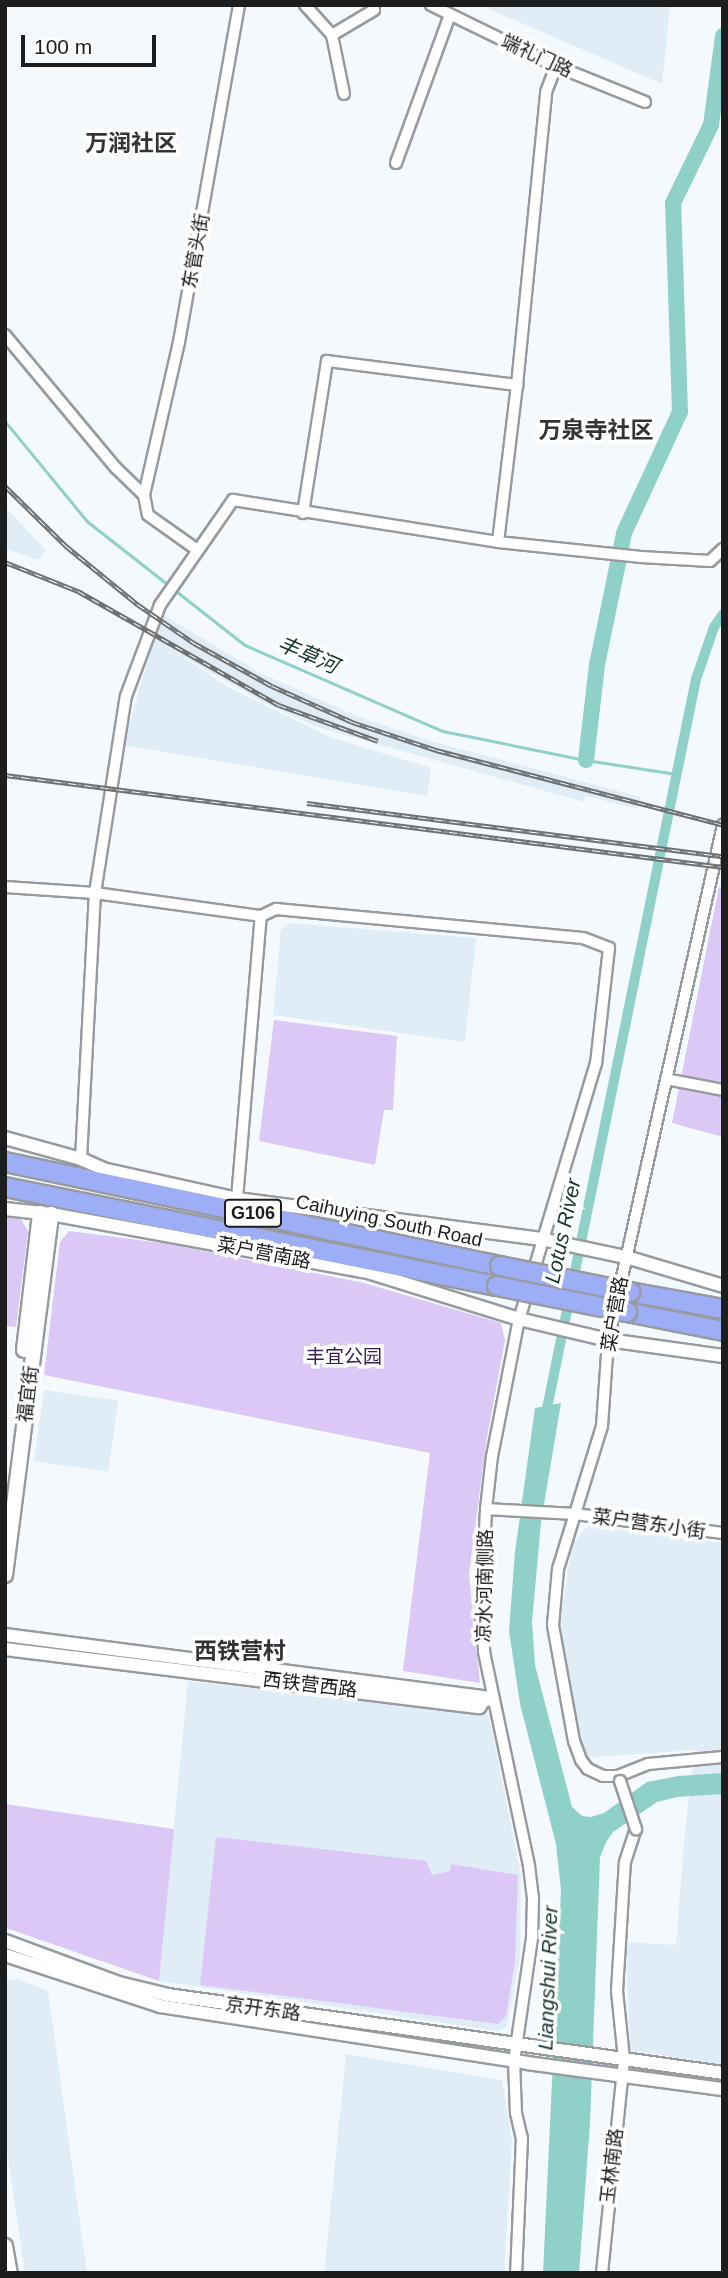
<!DOCTYPE html>
<meta charset="utf-8">
<style>
body{margin:0}
#map{position:relative;width:728px;height:2278px;overflow:hidden;background:#f4f9fe;font-family:Arial,"Noto Sans SC",sans-serif}
div>[style]{position:absolute}
.built>*{inset:0;background:#e1edf6;transform-origin:0 0}
.green>*{inset:0;background:#dbc8f7}
.water>*{inset:0;background:#8fd0c8}
.stream>*{height:2.5px;margin:-1.25px;padding:0 1.25px;transform-origin:1.25px;border-radius:1.25px;background:#8fd0c8}
.canal>*{height:10px;margin:-5px;padding:0 5px;transform-origin:5px;border-radius:5px;background:#8fd0c8}
.river>*{height:16px;margin:-8px;padding:0 8px;transform-origin:8px;border-radius:8px;background:#8fd0c8}
.roads{filter:drop-shadow(2px 0 #979b9f) drop-shadow(-2px 0 #979b9f) drop-shadow(0 2px #979b9f) drop-shadow(0 -2px #979b9f)}
.minor>*{height:10px;margin:-5px;padding:0 5px;transform-origin:5px;border-radius:5px;background:#fff}
.tertiary>*{height:12px;margin:-6px;padding:0 6px;transform-origin:6px;border-radius:6px;background:#fff}
.secondary>*{height:14px;margin:-7px;padding:0 7px;transform-origin:7px;border-radius:7px;background:#fff}
.trunk>*{height:18px;margin:-9px;padding:0 9px;transform-origin:9px;border-radius:9px;background:#9eaef6}
.rail>*{height:5px;margin-top:-2.5px;transform-origin:0;background:repeating-linear-gradient(90deg,#fff 0 8px,#6e7173 0 16px);box-sizing:border-box;border-block:2px solid #6e7173}
.bridges{filter:drop-shadow(2px 0 #979b9f) drop-shadow(-2px 0 #979b9f) drop-shadow(0 2px #979b9f) drop-shadow(0 -2px #979b9f)}
.minor-bridge>*{height:10px;margin:-5px;padding:0 5px;transform-origin:5px;border-radius:5px;background:#fff}
.trunk-bridge>*{height:18px;margin:-9px;padding:0 9px;transform-origin:9px;border-radius:9px;background:#9eaef6}
span{translate:-50% -50%;white-space:nowrap;text-align:center;line-height:1.15;-webkit-text-stroke:7px #fff;paint-order:stroke}
.shield-label span{padding:2px 5px;background:#fff;border:2px solid;border-radius:5px;-webkit-text-stroke-width:0}
.shield-label{font-size:18px;color:#1b1d1e;font-weight:700}
.street-label{font-size:19px;color:#1b1d1e}
.park-label{font-size:19px;color:#381e55}
.water-label{font-size:21px;color:#133430;font-style:italic}
.quarter-label{font-size:23px;color:#313438;font-weight:700}
.frame{position:absolute;inset:0;border:7px solid #1b1d1e;pointer-events:none}
.scale{position:absolute;left:21px;top:35px;width:135px;height:32px;box-sizing:border-box;border:4px solid #1b1d1e;border-top:0;padding-left:9px;font-size:21px;line-height:24px;white-space:nowrap;color:#1b1d1e;-webkit-text-stroke:5px #fff;paint-order:stroke}
</style>
<div id="map">
<div class="built">
<div style="clip-path:polygon(480px 5px,670px 5px,662px 84px)"></div>
<div style="clip-path:polygon(5px 507px,46px 550px,38px 560px,5px 549px)"></div>
<div style="clip-path:polygon(164px 615px,258px 672px,359px 717px,427px 740px,641px 797px,638px 809px,586px 796px,584px 802px,314px 726px,263px 702px,178px 654px,228px 687px,330px 737px,431px 768px,427px 796px,123px 745px,154px 640px,152px 638px)"></div>
<div style="clip-path:polygon(290px 923px,476px 938px,465px 1042px,273px 1015px,281px 930px)"></div>
<div style="left:44px;top:1390px;width:75px;height:72px;rotate:8deg"></div>
<div style="clip-path:polygon(588px 1526px,723px 1543px,723px 2065px,630px 2050px,626px 1942px,676px 1945px,685px 1829px,695px 1750px,584px 1758px,564px 1661px,561px 1619px,570px 1557px,574px 1542px)"></div>
<div style="clip-path:polygon(188px 1681px,489px 1715px,521px 1875px,520px 1957px,507px 2027px,498px 2031px,159px 1981px)"></div>
<div style="clip-path:polygon(17px 1979px,48px 1991px,87px 2273px,25px 2273px,5px 2138px,5px 1981px)"></div>
<div style="clip-path:polygon(346px 2054px,502px 2080px,512px 2141px,504px 2273px,324px 2273px)"></div>
</div>
<div class="green">
<div style="clip-path:polygon(719px 887px,723px 887px,723px 1137px,672px 1123px)"></div>
<div style="clip-path:polygon(274px 1020px,397px 1036px,393px 1110px,384px 1110px,375px 1165px,259px 1141px)"></div>
<div style="clip-path:polygon(5px 1217px,21px 1219px,28px 1231px,16px 1327px,5px 1326px)"></div>
<div style="clip-path:polygon(69px 1231px,169px 1244px,364px 1283px,501px 1323px,505px 1340px,486px 1443px,469px 1574px,480px 1683px,403px 1671px,430px 1453px,44px 1375px,60px 1242px)"></div>
<div style="clip-path:polygon(5px 1804px,174px 1829px,159px 1981px,6px 1928px)"></div>
<div style="clip-path:polygon(216px 1837px,426px 1861px,432px 1875px,450px 1871px,451px 1864px,518px 1875px,515px 1961px,506px 2016px,498px 2024px,200px 1985px)"></div>
</div>
<div class="water">
<div style="clip-path:polygon(561px 1403px,541px 1522px,532px 1622px,535px 1665px,572px 1807px,582px 1816px,591px 1817px,604px 1813px,647px 1782px,678px 1776px,723px 1773px,723px 1794px,677px 1797px,657px 1802px,613px 1832px,606px 1842px,600px 1857px,590px 2123px,579px 2273px,543px 2273px,561px 1890px,556px 1844px,520px 1704px,509px 1631px,515px 1552px,535px 1408px)"></div>
</div>
<div class="stream">
<div style="left:5px;top:421px;width:129px;rotate:50.6deg"></div>
<div style="left:87px;top:521px;width:105px;rotate:38.1deg"></div>
<div style="left:175px;top:590px;width:89px;rotate:38.2deg"></div>
<div style="left:245px;top:645px;width:216px;rotate:23.5deg"></div>
<div style="left:443px;top:731px;width:146px;rotate:11.5deg"></div>
<div style="left:586px;top:760px;width:91px;rotate:8.8deg"></div>
</div>
<div class="canal">
<div style="left:545px;top:1418px;width:754px;rotate:-78.45deg"></div>
<div style="left:696px;top:679px;width:55px;rotate:-70.9deg"></div>
<div style="left:714px;top:627px;width:16px;rotate:-55deg"></div>
</div>
<div class="river">
<div style="left:586px;top:760px;width:96px;rotate:-83.4deg"></div>
<div style="left:597px;top:665px;width:135px;rotate:-78.4deg"></div>
<div style="left:624px;top:533px;width:133px;rotate:-65.2deg"></div>
<div style="left:680px;top:412px;width:209px;rotate:-91.9deg"></div>
<div style="left:673px;top:203px;width:87px;rotate:-64deg"></div>
<div style="left:711px;top:125px;width:90px;rotate:-82.3deg"></div>
</div>
<div class="roads">
<div class="minor">
<div style="left:305px;top:5px;width:40px;rotate:48deg"></div>
<div style="left:332px;top:35px;width:60px;rotate:78.5deg"></div>
<div style="left:431px;top:5px;width:139px;rotate:26deg"></div>
<div style="left:556px;top:66px;width:96px;rotate:22deg"></div>
<div style="left:332px;top:35px;width:49px;rotate:-30.8deg"></div>
<div style="left:396px;top:163px;width:158px;rotate:-70deg"></div>
<div style="left:5px;top:335px;width:173px;rotate:50.2deg"></div>
<div style="left:116px;top:468px;width:39px;rotate:44deg"></div>
<div style="left:144px;top:495px;width:20px;rotate:79deg"></div>
<div style="left:148px;top:515px;width:59px;rotate:35.3deg"></div>
<div style="left:144px;top:495px;width:157px;rotate:-77.1deg"></div>
<div style="left:179px;top:342px;width:342px;rotate:-79.9deg"></div>
<div style="left:303px;top:513px;width:154px;rotate:-81deg"></div>
<div style="left:327px;top:361px;width:192px;rotate:7.2deg"></div>
<div style="left:498px;top:542px;width:158px;rotate:-83.1deg"></div>
<div style="left:517px;top:385px;width:294px;rotate:-84.3deg"></div>
<div style="left:546px;top:92px;width:28px;rotate:-69deg"></div>
<div style="left:5px;top:887px;width:90px;rotate:3.8deg"></div>
<div style="left:95px;top:893px;width:168px;rotate:7.9deg"></div>
<div style="left:261px;top:916px;width:17px;rotate:-25deg"></div>
<div style="left:276px;top:909px;width:308px;rotate:5.4deg"></div>
<div style="left:583px;top:938px;width:28px;rotate:21deg"></div>
<div style="left:609px;top:948px;width:116px;rotate:96.4deg"></div>
<div style="left:596px;top:1063px;width:267px;rotate:106.7deg"></div>
<div style="left:519px;top:1319px;width:140px;rotate:101.1deg"></div>
<div style="left:492px;top:1456px;width:53px;rotate:96.5deg"></div>
<div style="left:486px;top:1509px;width:105px;rotate:92.7deg"></div>
<div style="left:481px;top:1614px;width:38px;rotate:85deg"></div>
<div style="left:484px;top:1652px;width:219px;rotate:78.1deg"></div>
<div style="left:529px;top:1866px;width:31px;rotate:83deg"></div>
<div style="left:533px;top:1897px;width:41px;rotate:91.4deg"></div>
<div style="left:532px;top:1938px;width:124px;rotate:98.3deg"></div>
<div style="left:514px;top:2061px;width:52px;rotate:87.8deg"></div>
<div style="left:516px;top:2113px;width:26px;rotate:77deg"></div>
<div style="left:522px;top:2138px;width:135px;rotate:92.5deg"></div>
<div style="left:666px;top:1079px;width:58px;rotate:10.9deg"></div>
<div style="left:81px;top:1159px;width:266px;rotate:-87deg"></div>
<div style="left:95px;top:893px;width:199px;rotate:-81.1deg"></div>
<div style="left:126px;top:696px;width:97px;rotate:-69.5deg"></div>
<div style="left:160px;top:605px;width:128px;rotate:-55.2deg"></div>
<div style="left:233px;top:500px;width:268px;rotate:9deg"></div>
<div style="left:498px;top:542px;width:144px;rotate:6deg"></div>
<div style="left:641px;top:557px;width:69px;rotate:3.3deg"></div>
<div style="left:710px;top:561px;width:18px;rotate:-43deg"></div>
<div style="left:237px;top:1199px;width:284px;rotate:-85.2deg"></div>
<div style="left:486px;top:1509px;width:89px;rotate:3.2deg"></div>
<div style="left:575px;top:1514px;width:149px;rotate:7.3deg"></div>
<div style="left:618px;top:1776px;width:15px;rotate:180deg"></div>
<div style="left:603px;top:1776px;width:17px;rotate:-155deg"></div>
<div style="left:588px;top:1769px;width:11px;rotate:-128deg"></div>
<div style="left:581px;top:1760px;width:20px;rotate:-110deg"></div>
<div style="left:574px;top:1741px;width:118px;rotate:-100.3deg"></div>
<div style="left:553px;top:1625px;width:56px;rotate:-84.9deg"></div>
<div style="left:558px;top:1569px;width:150px;rotate:-72.9deg"></div>
<div style="left:602px;top:1426px;width:86px;rotate:-86deg"></div>
<div style="left:608px;top:1340px;width:528px;rotate:-77.41deg"></div>
<div style="left:620px;top:1781px;width:5px;rotate:-112deg"></div>
<div style="left:618px;top:1776px;width:32px;rotate:-22deg"></div>
<div style="left:648px;top:1764px;width:75px;rotate:-5.3deg"></div>
<div style="left:602px;top:2273px;width:215px;rotate:-84.1deg"></div>
<div style="left:624px;top:2059px;width:68px;rotate:-95.9deg"></div>
<div style="left:617px;top:1991px;width:129px;rotate:-86.5deg"></div>
<div style="left:625px;top:1862px;width:35px;rotate:-72deg"></div>
</div>
<div class="tertiary">
<div style="left:5px;top:1138px;width:79px;rotate:15.4deg"></div>
<div style="left:81px;top:1159px;width:24px;rotate:24deg"></div>
<div style="left:103px;top:1169px;width:137px;rotate:12.6deg"></div>
<div style="left:237px;top:1199px;width:307px;rotate:7.5deg"></div>
<div style="left:541px;top:1239px;width:87px;rotate:12deg"></div>
<div style="left:626px;top:1257px;width:101px;rotate:16.6deg"></div>
<div style="left:5px;top:1209px;width:46px;rotate:6.2deg"></div>
<div style="left:51px;top:1214px;width:325px;rotate:10.4deg"></div>
<div style="left:371px;top:1273px;width:155px;rotate:17.3deg"></div>
<div style="left:519px;top:1319px;width:91px;rotate:13.3deg"></div>
<div style="left:608px;top:1340px;width:116px;rotate:7.9deg"></div>
<div style="left:5px;top:1635px;width:489px;rotate:7.4deg"></div>
<div style="left:5px;top:1649px;width:478px;rotate:7deg"></div>
<div style="left:479px;top:1707px;width:10px;rotate:-53deg"></div>
<div style="left:485px;top:1699px;width:7px;rotate:8deg"></div>
<div style="left:5px;top:1941px;width:121px;rotate:20.2deg"></div>
<div style="left:119px;top:1983px;width:50px;rotate:13.8deg"></div>
<div style="left:168px;top:1995px;width:560px;rotate:8deg"></div>
<div style="left:5px;top:1955px;width:163px;rotate:18.2deg"></div>
<div style="left:160px;top:2006px;width:371px;rotate:8.8deg"></div>
<div style="left:527px;top:2063px;width:198px;rotate:7.6deg"></div>
</div>
<div class="secondary">
<div style="left:24px;top:1350px;width:138px;rotate:-83.3deg"></div>
<div style="left:5px;top:1575px;width:364px;rotate:-82.7deg"></div>
<div style="left:5px;top:2246px;width:27px;rotate:80deg"></div>
</div>
<div class="trunk">
<div style="left:5px;top:1162px;width:506px;rotate:11.87deg"></div>
<div style="left:5px;top:1187px;width:502px;rotate:11.38deg"></div>
<div style="left:630px;top:1292px;width:95px;rotate:10.4deg"></div>
<div style="left:627px;top:1312px;width:98px;rotate:11.2deg"></div>
</div>
</div>
<div class="rail">
<div style="left:5px;top:486px;width:86px;rotate:44.5deg"></div>
<div style="left:66px;top:546px;width:92px;rotate:39.2deg"></div>
<div style="left:137px;top:604px;width:69px;rotate:34.4deg"></div>
<div style="left:194px;top:643px;width:89px;rotate:28.9deg"></div>
<div style="left:272px;top:686px;width:88px;rotate:24.2deg"></div>
<div style="left:352px;top:722px;width:89px;rotate:18.4deg"></div>
<div style="left:436px;top:750px;width:297px;rotate:14.6deg"></div>
<div style="left:5px;top:562px;width:79px;rotate:21.7deg"></div>
<div style="left:78px;top:591px;width:231px;rotate:29.6deg"></div>
<div style="left:279px;top:705px;width:105px;rotate:20deg"></div>
<div style="left:5px;top:775px;width:724px;rotate:7.3deg"></div>
<div style="left:307px;top:803px;width:419px;rotate:7.3deg"></div>
</div>
<div class="bridges">
<div class="minor-bridge">
<div style="left:620px;top:1781px;width:51px;rotate:71.6deg"></div>
</div>
<div class="trunk-bridge">
<div style="left:500px;top:1266px;width:133px;rotate:11.3deg"></div>
<div style="left:497px;top:1286px;width:133px;rotate:11.3deg"></div>
</div>
</div>
<div class="shield-label">
<span style="left:253px;top:1213px">G106</span>
</div>
<div class="street-label">
<span style="left:537px;top:56px;rotate:25deg">端礼门路</span>
<span style="left:196px;top:251px;rotate:-80deg">东管头街</span>
<span style="left:389px;top:1221px;rotate:12deg">Caihuying South Road</span>
<span style="left:264px;top:1253px;rotate:11deg">菜户营南路</span>
<span style="left:615px;top:1314px;rotate:-80deg">菜户营路</span>
<span style="left:28px;top:1394px;rotate:-83deg">福宜街</span>
<span style="left:649px;top:1524px;rotate:8deg">菜户营东小街</span>
<span style="left:485px;top:1586px;rotate:-89deg">凉水河南侧路</span>
<span style="left:310px;top:1685px;rotate:7deg">西铁营西路</span>
<span style="left:263px;top:2009px;rotate:8deg">京开东路</span>
<span style="left:612px;top:2166px;rotate:-83deg">玉林南路</span>
</div>
<div class="park-label">
<span style="left:344px;top:1357px">丰宜公园</span>
</div>
<div class="water-label">
<span style="left:308px;top:655px;rotate:23deg">丰草河</span>
<span style="left:563px;top:1231px;rotate:-78deg">Lotus River</span>
<span style="left:548px;top:1978px;rotate:-88deg">Liangshui River</span>
</div>
<div class="quarter-label">
<span style="left:131px;top:143px">万润社区</span>
<span style="left:596px;top:430px">万泉寺社区</span>
<span style="left:240px;top:1651px">西铁营村</span>
</div>
<div class="frame"></div>
<div class="scale">100 m</div>
</div>
